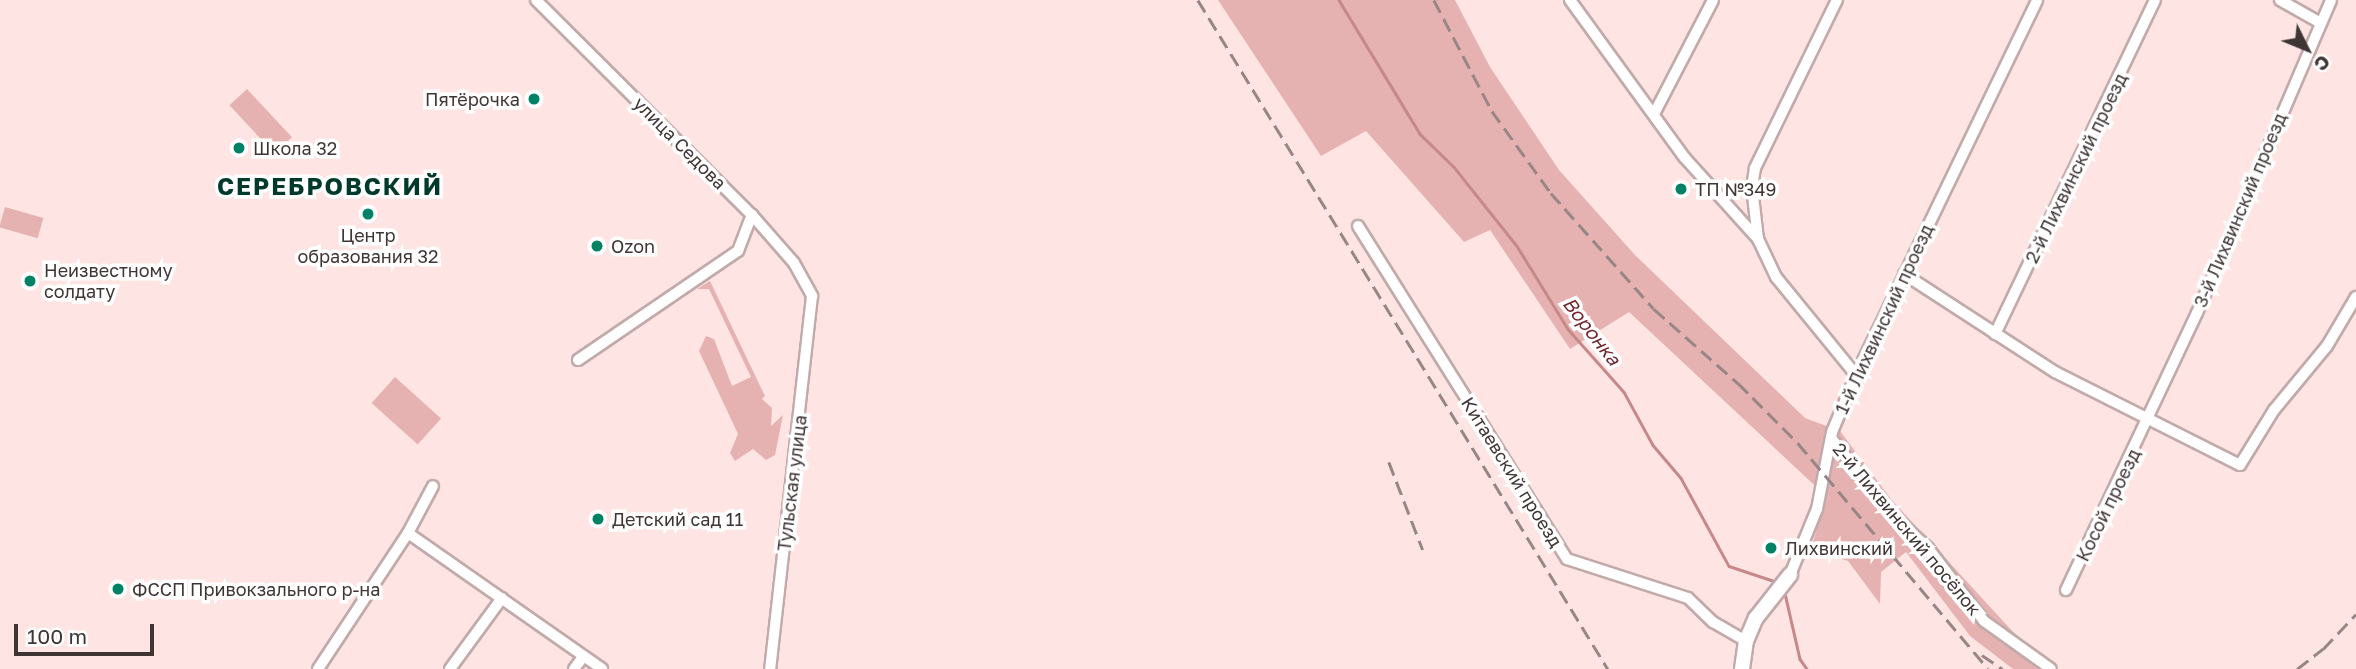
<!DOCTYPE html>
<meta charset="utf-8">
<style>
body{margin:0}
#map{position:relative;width:2356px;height:669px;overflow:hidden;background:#fee5e4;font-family:"Golos Text",sans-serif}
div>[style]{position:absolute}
.green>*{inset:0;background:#e6b2b1;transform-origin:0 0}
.stream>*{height:2.5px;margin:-1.25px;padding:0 1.25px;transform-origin:1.25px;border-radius:1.25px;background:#c68888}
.roads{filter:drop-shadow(2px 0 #c1aaa9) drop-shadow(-2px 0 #c1aaa9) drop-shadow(0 2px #c1aaa9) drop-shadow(0 -2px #c1aaa9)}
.street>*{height:10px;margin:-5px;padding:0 5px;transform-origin:5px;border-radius:5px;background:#fff}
.secondary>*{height:14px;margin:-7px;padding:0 7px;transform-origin:7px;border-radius:7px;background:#fff}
.rail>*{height:2.5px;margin-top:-1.25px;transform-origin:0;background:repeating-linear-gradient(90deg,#978685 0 14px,transparent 0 21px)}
.dots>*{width:19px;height:19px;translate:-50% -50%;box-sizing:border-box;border:4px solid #fff;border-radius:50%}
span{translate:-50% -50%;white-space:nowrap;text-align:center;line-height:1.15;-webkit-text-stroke:7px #fff;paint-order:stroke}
.poi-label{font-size:18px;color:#3f3535}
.right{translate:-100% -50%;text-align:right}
.left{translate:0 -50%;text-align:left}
.street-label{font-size:18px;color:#3f3535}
.water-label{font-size:19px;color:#73272d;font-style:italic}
.district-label{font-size:24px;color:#01392a;font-weight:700;letter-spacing:2px}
.north{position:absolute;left:2272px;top:14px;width:70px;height:70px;-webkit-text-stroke:5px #fff;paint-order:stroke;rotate:133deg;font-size:19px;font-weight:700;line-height:28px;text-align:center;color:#3f3535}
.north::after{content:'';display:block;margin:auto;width:24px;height:32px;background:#3f3535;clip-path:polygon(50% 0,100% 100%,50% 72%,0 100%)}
.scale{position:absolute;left:14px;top:624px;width:140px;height:32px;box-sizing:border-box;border:4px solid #3f3535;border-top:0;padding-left:9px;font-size:21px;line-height:24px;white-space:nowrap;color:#3f3535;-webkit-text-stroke:5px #fff;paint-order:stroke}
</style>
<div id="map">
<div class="green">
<div style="clip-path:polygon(1218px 0,1455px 0,1490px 67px,1559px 170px,1635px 255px,1805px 418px,1840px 431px,1891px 499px,2047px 669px,2013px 669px,1970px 636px,1906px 552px,1881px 572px,1880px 604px,1848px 561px,1811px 549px,1826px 496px,1629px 312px,1570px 349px,1490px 230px,1464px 242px,1366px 131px,1321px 156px)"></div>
<div style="left:247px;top:89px;width:66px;height:24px;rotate:47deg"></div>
<div style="left:5px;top:207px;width:40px;height:21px;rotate:16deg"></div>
<div style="clip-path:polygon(710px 281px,765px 396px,762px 399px,772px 408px,771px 426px,783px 415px,775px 455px,766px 460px,753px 449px,735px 461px,730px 453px,738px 434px,699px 351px,706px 336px,714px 339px,732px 386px,751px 377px,709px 289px,697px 289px)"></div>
<div style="left:395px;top:377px;width:62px;height:35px;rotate:42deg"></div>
</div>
<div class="stream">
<div style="left:1339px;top:0;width:157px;rotate:58.8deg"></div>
<div style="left:1420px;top:134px;width:47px;rotate:44.1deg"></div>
<div style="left:1454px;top:167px;width:101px;rotate:51.4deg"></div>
<div style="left:1517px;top:246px;width:97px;rotate:58.4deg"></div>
<div style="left:1568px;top:329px;width:84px;rotate:48.4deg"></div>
<div style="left:1624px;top:392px;width:60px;rotate:61.3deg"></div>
<div style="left:1653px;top:445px;width:43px;rotate:49.7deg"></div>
<div style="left:1681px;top:478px;width:100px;rotate:61.4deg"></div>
<div style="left:1729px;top:566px;width:51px;rotate:18.4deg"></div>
<div style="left:1784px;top:589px;width:72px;rotate:77.1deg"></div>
<div style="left:1800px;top:659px;width:12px;rotate:55deg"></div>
</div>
<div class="roads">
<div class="street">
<div style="left:536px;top:0;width:305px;rotate:44.9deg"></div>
<div style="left:752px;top:215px;width:64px;rotate:48.8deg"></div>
<div style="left:794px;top:263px;width:38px;rotate:61deg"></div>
<div style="left:812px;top:296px;width:375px;rotate:96.4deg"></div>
<div style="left:1570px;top:0;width:195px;rotate:54deg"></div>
<div style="left:1685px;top:158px;width:109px;rotate:48deg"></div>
<div style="left:1758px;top:239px;width:42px;rotate:64.7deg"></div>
<div style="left:1776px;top:277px;width:127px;rotate:50.8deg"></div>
<div style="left:2280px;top:0;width:45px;rotate:29.4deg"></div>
<div style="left:1654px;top:114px;width:128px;rotate:-62.6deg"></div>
<div style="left:1358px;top:226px;width:393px;rotate:57.9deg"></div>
<div style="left:1567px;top:559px;width:127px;rotate:17.9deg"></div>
<div style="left:1688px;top:598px;width:35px;rotate:44deg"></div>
<div style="left:1713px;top:622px;width:38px;rotate:30deg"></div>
<div style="left:1758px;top:239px;width:52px;rotate:-96.6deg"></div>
<div style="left:1752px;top:187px;width:19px;rotate:-81deg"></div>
<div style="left:1755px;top:168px;width:187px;rotate:-64deg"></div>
<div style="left:1904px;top:274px;width:180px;rotate:33deg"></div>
<div style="left:2055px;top:372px;width:207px;rotate:26.7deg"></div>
<div style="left:2240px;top:465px;width:65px;rotate:-58.3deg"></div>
<div style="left:2274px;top:410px;width:83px;rotate:-50.4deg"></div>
<div style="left:2327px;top:346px;width:57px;rotate:-59.4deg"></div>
<div style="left:1995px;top:334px;width:370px;rotate:-64.4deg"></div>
<div style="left:578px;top:360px;width:194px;rotate:-34.3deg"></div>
<div style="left:738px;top:251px;width:39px;rotate:-69deg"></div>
<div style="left:1831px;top:438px;width:102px;rotate:51.3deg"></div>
<div style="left:1895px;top:518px;width:45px;rotate:42.3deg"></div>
<div style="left:1928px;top:548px;width:92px;rotate:52.5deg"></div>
<div style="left:1984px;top:621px;width:82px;rotate:35.6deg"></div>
<div style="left:408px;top:533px;width:237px;rotate:35deg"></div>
<div style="left:1790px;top:575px;width:71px;rotate:-67.8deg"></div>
<div style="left:1817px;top:509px;width:78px;rotate:-79deg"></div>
<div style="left:1832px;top:432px;width:62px;rotate:-67.2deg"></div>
<div style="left:1856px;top:375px;width:416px;rotate:-64.2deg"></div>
<div style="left:2066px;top:590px;width:306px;rotate:-64.7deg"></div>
<div style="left:2197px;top:313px;width:340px;rotate:-66.8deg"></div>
<div style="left:318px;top:669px;width:163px;rotate:-56.5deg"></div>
<div style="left:408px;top:533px;width:53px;rotate:-62deg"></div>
<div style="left:450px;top:669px;width:88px;rotate:-53.8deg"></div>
<div style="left:574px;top:669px;width:15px;rotate:-53deg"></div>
</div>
<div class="secondary">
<div style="left:1742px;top:669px;width:28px;rotate:-82deg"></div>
<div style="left:1746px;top:641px;width:25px;rotate:-67deg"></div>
<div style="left:1756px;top:618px;width:55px;rotate:-51.7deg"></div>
</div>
</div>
<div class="rail">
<div style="left:1198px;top:0;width:785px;rotate:58.5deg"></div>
<div style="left:1434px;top:0;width:125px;rotate:62.4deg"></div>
<div style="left:1492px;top:111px;width:101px;rotate:54.3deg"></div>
<div style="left:1551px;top:193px;width:155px;rotate:48.4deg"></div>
<div style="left:1654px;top:309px;width:112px;rotate:41.4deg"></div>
<div style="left:1738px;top:383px;width:85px;rotate:45deg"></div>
<div style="left:1798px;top:443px;width:295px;rotate:49.9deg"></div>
<div style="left:1389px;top:462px;width:94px;rotate:68.9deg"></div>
<div style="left:1982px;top:655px;width:25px;rotate:34deg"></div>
<div style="left:2297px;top:669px;width:33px;rotate:-38deg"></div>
<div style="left:2323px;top:649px;width:48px;rotate:-46.7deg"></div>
</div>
<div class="dots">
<div style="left:534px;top:99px;background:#008264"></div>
<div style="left:239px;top:148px;background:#008264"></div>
<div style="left:1681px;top:189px;background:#008264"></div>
<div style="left:368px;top:214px;background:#008264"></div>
<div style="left:597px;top:246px;background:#008264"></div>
<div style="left:30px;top:281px;background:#008264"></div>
<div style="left:598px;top:519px;background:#008264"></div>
<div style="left:1771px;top:548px;background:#008264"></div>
<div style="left:118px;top:589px;background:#008264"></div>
</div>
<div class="poi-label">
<span class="right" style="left:520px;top:99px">Пятёрочка</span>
<span class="left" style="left:253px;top:148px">Школа 32</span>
<span class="left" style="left:1695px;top:189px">ТП №349</span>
<span style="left:368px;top:246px">Центр<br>образования 32</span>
<span class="left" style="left:611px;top:246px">Ozon</span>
<span class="left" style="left:44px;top:281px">Неизвестному<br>солдату</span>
<span class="left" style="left:612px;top:519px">Детский сад 11</span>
<span class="left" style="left:1785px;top:548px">Лихвинский</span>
<span class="left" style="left:132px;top:589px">ФССП Привокзального р-на</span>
</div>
<div class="street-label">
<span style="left:680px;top:143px;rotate:45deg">улица Седова</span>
<span style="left:2076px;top:168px;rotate:-64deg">2-й Лихвинский проезд</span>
<span style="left:2240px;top:210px;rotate:-67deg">3-й Лихвинский проезд</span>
<span style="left:1884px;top:319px;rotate:-65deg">1-й Лихвинский проезд</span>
<span style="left:1512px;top:472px;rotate:58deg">Китаевский проезд</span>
<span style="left:792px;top:483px;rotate:-83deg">Тульская улица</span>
<span style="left:2108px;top:505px;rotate:-64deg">Косой проезд</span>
<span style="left:1907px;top:529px;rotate:50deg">2-й Лихвинский посёлок</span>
</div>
<div class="water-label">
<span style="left:1592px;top:331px;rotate:52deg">Воронка</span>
</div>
<div class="district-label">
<span style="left:330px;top:186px">СЕРЕБРОВСКИЙ</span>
</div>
<div class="north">С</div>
<div class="scale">100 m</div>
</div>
